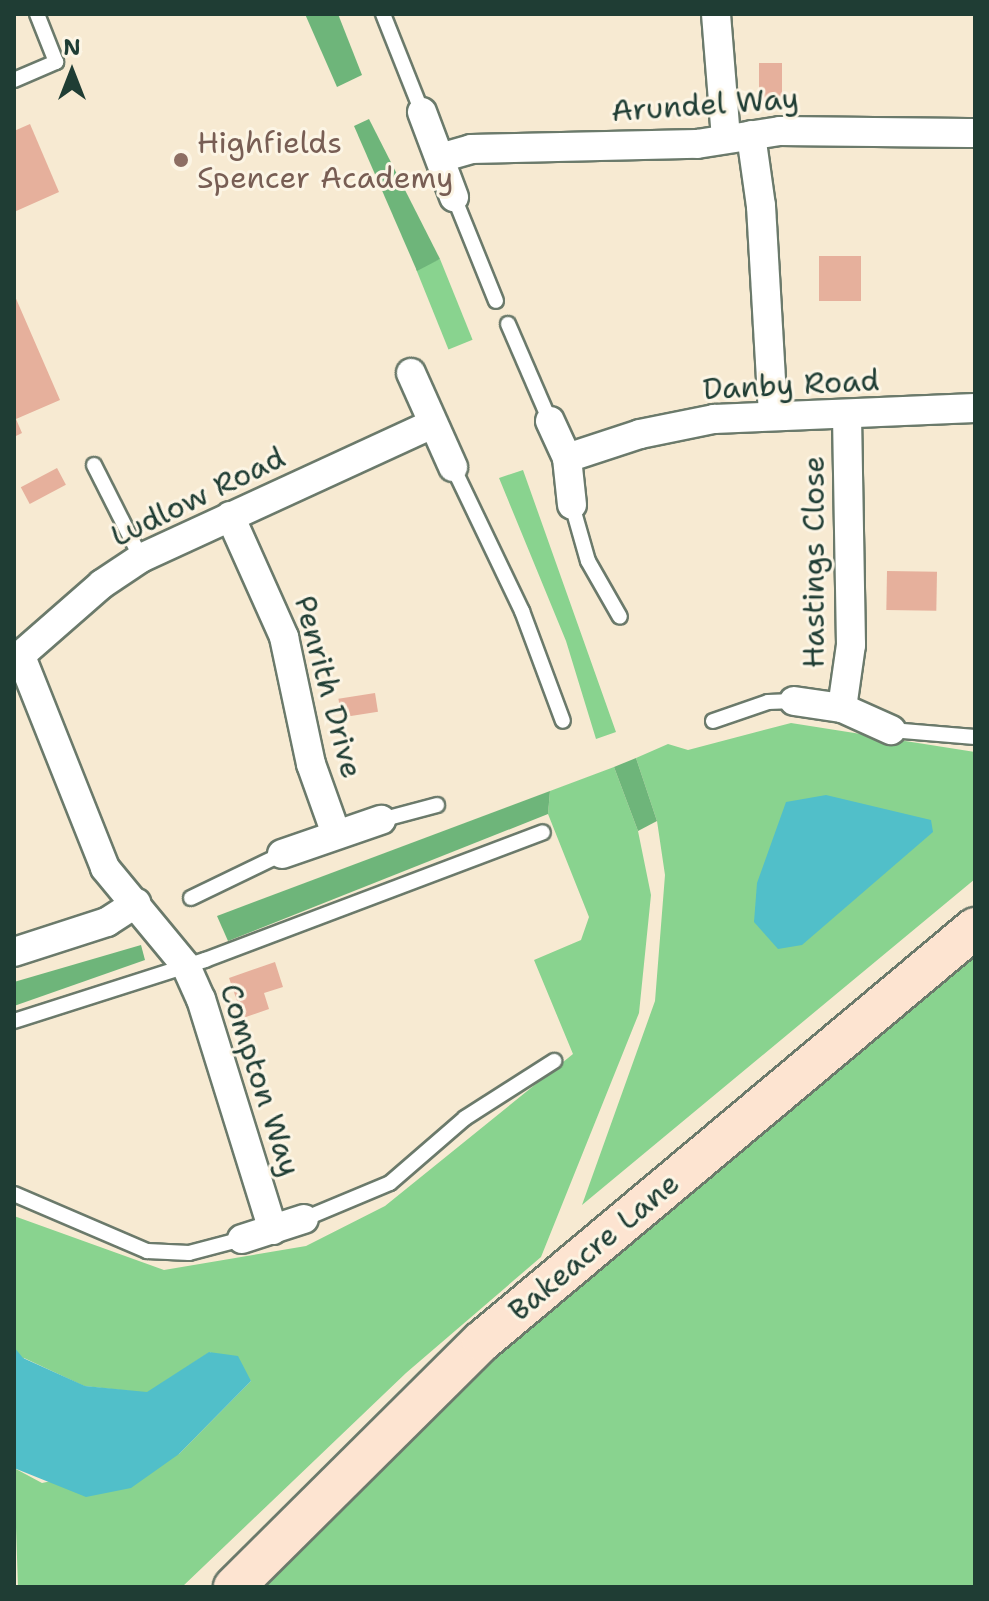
<!DOCTYPE html>
<style>
body{margin:0}
#map{position:relative;width:989px;height:1601px;overflow:hidden;background:#f7ead2;font-family:"Shantell Sans",sans-serif}
div>[style]{position:absolute}
.green>*{inset:0;background:#89d38f;transform-origin:0 0}
.forest>*{inset:0;background:#6eb57a}
.water>*{inset:0;background:#51bfc9}
.building>*{inset:0;background:#e6b09c;transform-origin:0 0}
.roads{filter:drop-shadow(2px 0 #6b7a6b) drop-shadow(-2px 0 #6b7a6b) drop-shadow(0 2px #6b7a6b) drop-shadow(0 -2px #6b7a6b)}
.lane>*{height:14px;margin:-7px;padding:0 7px;transform-origin:7px;border-radius:7px;background:#fff}
.street>*{height:28px;margin:-14px;padding:0 14px;transform-origin:14px;border-radius:14px;background:#fff}
.secondary>*{height:40px;margin:-20px;padding:0 20px;transform-origin:20px;border-radius:20px;background:#fde4d1}
.dots>*{width:22px;height:22px;translate:-50% -50%;box-sizing:border-box;border:4px solid #fcf5e5;border-radius:50%}
span{translate:-50% -50%;white-space:nowrap;text-align:center;line-height:1.15;-webkit-text-stroke:6px #fcf5e5;paint-order:stroke}
.street-label{font-size:30px;color:#1f3d34}
.education-label{font-size:30px;color:#785e54}
.left{translate:0 -50%;text-align:left}
.frame{position:absolute;inset:0;border:16px solid #1f3d34;pointer-events:none}
.north{position:absolute;left:32px;top:32px;width:80px;height:80px;-webkit-text-stroke:6px #fcf5e5;paint-order:stroke;rotate:0deg;font-size:22px;font-weight:700;line-height:32px;text-align:center;color:#1f3d34}
.north::after{content:'';display:block;margin:auto;width:28px;height:36px;background:#1f3d34;clip-path:polygon(50% 0,100% 100%,50% 72%,0 100%)}
</style>
<div id="map">
<div class="green">
<div style="left:440px;top:259px;width:87px;height:26px;rotate:68deg"></div>
<div style="clip-path:polygon(523px 470px,616px 732px,596px 739px,566px 641px,499px 478px)"></div>
<div style="clip-path:polygon(791px 723px,975px 752px,975px 879px,582px 1205px,655px 1001px,665px 875px,657px 821px,636px 758px,668px 744px,688px 750px)"></div>
<div style="clip-path:polygon(614px 767px,638px 831px,651px 895px,639px 1013px,541px 1257px,406px 1373px,182px 1587px,18px 1587px,14px 1468px,42px 1483px,179px 1454px,251px 1381px,210px 1352px,147px 1393px,84px 1386px,24px 1358px,14px 1440px,14px 1216px,164px 1270px,306px 1246px,385px 1206px,573px 1054px,534px 960px,581px 940px,589px 917px,548px 814px,550px 791px)"></div>
<div style="clip-path:polygon(975px 930px,975px 1587px,234px 1587px)"></div>
</div>
<div class="forest">
<div style="clip-path:polygon(305px 14px,338px 14px,362px 75px,337px 87px)"></div>
<div style="clip-path:polygon(369px 119px,440px 259px,417px 271px,354px 126px)"></div>
<div style="clip-path:polygon(636px 758px,657px 821px,638px 831px,614px 767px)"></div>
<div style="clip-path:polygon(550px 791px,548px 814px,228px 941px,217px 916px)"></div>
<div style="clip-path:polygon(141px 945px,145px 960px,14px 1006px,14px 982px)"></div>
</div>
<div class="water">
<div style="clip-path:polygon(826px 795px,931px 820px,933px 832px,802px 945px,778px 949px,754px 922px,757px 883px,786px 802px)"></div>
<div style="clip-path:polygon(14px 1347px,23px 1358px,85px 1386px,147px 1392px,209px 1352px,238px 1356px,251px 1381px,179px 1454px,131px 1488px,86px 1497px,14px 1468px)"></div>
</div>
<div class="building">
<div style="left:759px;top:63px;width:23px;height:43px"></div>
<div style="clip-path:polygon(30px 124px,59px 192px,14px 212px,14px 131px)"></div>
<div style="left:819px;top:256px;width:42px;height:45px"></div>
<div style="clip-path:polygon(14px 294px,60px 400px,16px 419px,22px 433px,14px 437px)"></div>
<div style="left:57px;top:468px;width:19px;height:41px;rotate:62deg"></div>
<div style="left:887px;top:571px;width:50px;height:39px;rotate:1deg"></div>
<div style="left:375px;top:693px;width:19px;height:37px;rotate:81deg"></div>
<div style="clip-path:polygon(275px 962px,283px 987px,264px 993px,269px 1009px,243px 1018px,229px 978px)"></div>
</div>
<div class="roads">
<div class="lane">
<div style="left:383px;top:14px;width:105px;rotate:68.3deg"></div>
<div style="left:14px;top:80px;width:46px;rotate:-23.2deg"></div>
<div style="left:56px;top:62px;width:52px;rotate:-111.6deg"></div>
<div style="left:454px;top:197px;width:112px;rotate:68deg"></div>
<div style="left:508px;top:324px;width:106px;rotate:66.6deg"></div>
<div style="left:94px;top:465px;width:104px;rotate:63.2deg"></div>
<div style="left:453px;top:467px;width:160px;rotate:64.4deg"></div>
<div style="left:522px;top:611px;width:117px;rotate:69.6deg"></div>
<div style="left:572px;top:505px;width:58px;rotate:74.1deg"></div>
<div style="left:588px;top:561px;width:64px;rotate:60.3deg"></div>
<div style="left:713px;top:721px;width:58px;rotate:-19.1deg"></div>
<div style="left:768px;top:702px;width:26px;rotate:-2deg"></div>
<div style="left:891px;top:730px;width:84px;rotate:4.8deg"></div>
<div style="left:381px;top:820px;width:58px;rotate:-15deg"></div>
<div style="left:191px;top:898px;width:101px;rotate:-25.8deg"></div>
<div style="left:14px;top:1021px;width:201px;rotate:-17.7deg"></div>
<div style="left:205px;top:960px;width:361px;rotate:-20.7deg"></div>
<div style="left:14px;top:1194px;width:145px;rotate:23.2deg"></div>
<div style="left:147px;top:1251px;width:42px;rotate:2.7deg"></div>
<div style="left:189px;top:1253px;width:55px;rotate:-14.8deg"></div>
<div style="left:304px;top:1219px;width:93px;rotate:-22.7deg"></div>
<div style="left:390px;top:1183px;width:99px;rotate:-40.9deg"></div>
<div style="left:465px;top:1118px;width:106px;rotate:-32.6deg"></div>
</div>
<div class="street">
<div style="left:716px;top:14px;width:124px;rotate:85.4deg"></div>
<div style="left:422px;top:112px;width:91px;rotate:69.4deg"></div>
<div style="left:751px;top:135px;width:72px;rotate:82deg"></div>
<div style="left:761px;top:206px;width:209px;rotate:86.7deg"></div>
<div style="left:440px;top:158px;width:32px;rotate:-16deg"></div>
<div style="left:471px;top:149px;width:226px;rotate:-1.3deg"></div>
<div style="left:697px;top:144px;width:84px;rotate:-8.9deg"></div>
<div style="left:780px;top:131px;width:195px;rotate:0.6deg"></div>
<div style="left:411px;top:373px;width:103px;rotate:65.9deg"></div>
<div style="left:550px;top:421px;width:41px;rotate:65.3deg"></div>
<div style="left:567px;top:458px;width:47px;rotate:83.9deg"></div>
<div style="left:567px;top:458px;width:77px;rotate:-18.2deg"></div>
<div style="left:640px;top:434px;width:76px;rotate:-11.5deg"></div>
<div style="left:714px;top:419px;width:261px;rotate:-2.4deg"></div>
<div style="left:230px;top:516px;width:133px;rotate:65.9deg"></div>
<div style="left:284px;top:637px;width:130px;rotate:78deg"></div>
<div style="left:311px;top:764px;width:74px;rotate:70.3deg"></div>
<div style="left:22px;top:659px;width:225px;rotate:68.3deg"></div>
<div style="left:105px;top:868px;width:127px;rotate:50.4deg"></div>
<div style="left:186px;top:966px;width:36px;rotate:66deg"></div>
<div style="left:201px;top:999px;width:242px;rotate:72.7deg"></div>
<div style="left:14px;top:661px;width:117px;rotate:-41.2deg"></div>
<div style="left:102px;top:584px;width:47px;rotate:-33.7deg"></div>
<div style="left:141px;top:558px;width:321px;rotate:-24.7deg"></div>
<div style="left:794px;top:701px;width:49px;rotate:8.3deg"></div>
<div style="left:842px;top:708px;width:54px;rotate:24.2deg"></div>
<div style="left:842px;top:708px;width:64px;rotate:-81.9deg"></div>
<div style="left:851px;top:645px;width:230px;rotate:-91deg"></div>
<div style="left:282px;top:854px;width:105px;rotate:-19deg"></div>
<div style="left:14px;top:952px;width:98px;rotate:-17.9deg"></div>
<div style="left:107px;top:922px;width:35px;rotate:-33deg"></div>
<div style="left:242px;top:1239px;width:65px;rotate:-17.9deg"></div>
</div>
<div class="secondary">
<div style="left:234px;top:1587px;width:349px;rotate:-44.8deg"></div>
<div style="left:482px;top:1341px;width:643px;rotate:-39.95deg"></div>
</div>
</div>
<div class="dots">
<div style="left:181px;top:160px;background:#8d6e63"></div>
</div>
<div class="street-label">
<span style="left:705px;top:105px;rotate:-4deg">Arundel Way</span>
<span style="left:791px;top:385px;rotate:-3deg">Danby Road</span>
<span style="left:198px;top:497px;rotate:-26deg">Ludlow Road</span>
<span style="left:814px;top:562px;rotate:-90deg">Hastings Close</span>
<span style="left:328px;top:687px;rotate:75deg">Penrith Drive</span>
<span style="left:260px;top:1080px;rotate:72deg">Compton Way</span>
<span style="left:594px;top:1247px;rotate:-40deg">Bakeacre Lane</span>
</div>
<div class="education-label">
<span class="left" style="left:197px;top:160px">Highfields<br>Spencer Academy</span>
</div>
<div class="frame"></div>
<div class="north">N</div>
</div>
